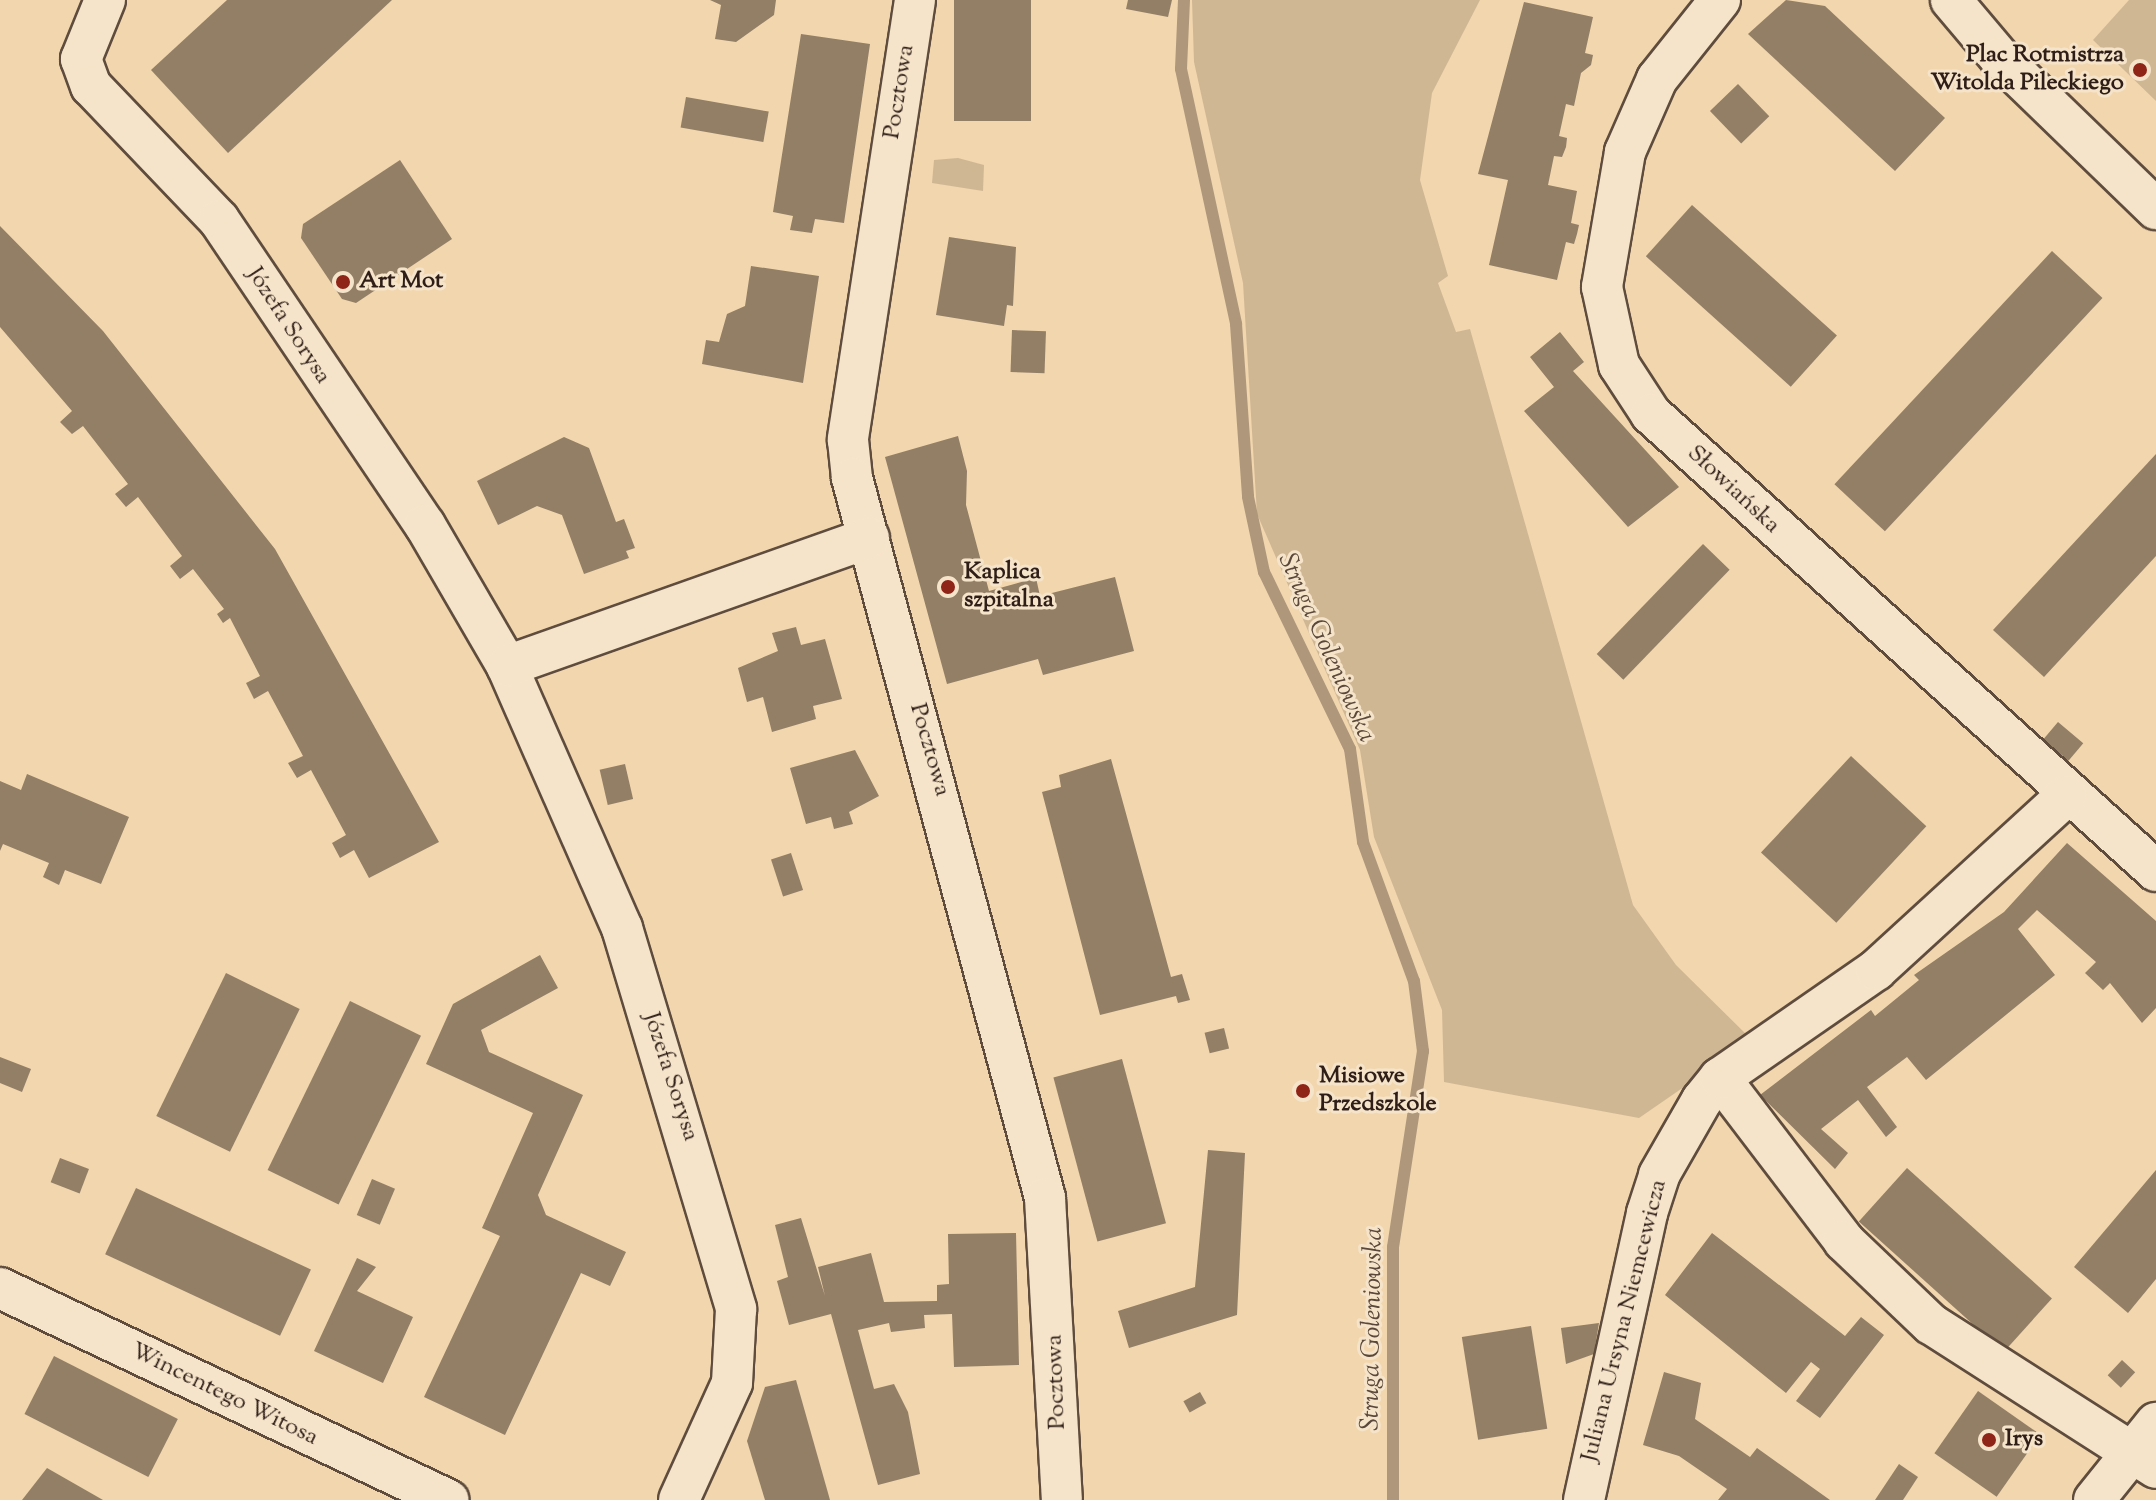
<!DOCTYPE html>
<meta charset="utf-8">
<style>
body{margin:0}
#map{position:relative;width:2156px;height:1500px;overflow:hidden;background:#f1d6ae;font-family:"Sorts Mill Goudy",serif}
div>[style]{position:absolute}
.green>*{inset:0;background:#d0b794}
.stream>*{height:12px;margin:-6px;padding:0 6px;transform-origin:6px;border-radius:6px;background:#af977b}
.building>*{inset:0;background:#937e66;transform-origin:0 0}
.roads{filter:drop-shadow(2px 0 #5f4c3d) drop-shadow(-2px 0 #5f4c3d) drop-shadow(0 2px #5f4c3d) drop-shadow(0 -2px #5f4c3d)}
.minor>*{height:40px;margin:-20px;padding:0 20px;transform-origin:20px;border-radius:20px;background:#f6e4ca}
.dots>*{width:22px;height:22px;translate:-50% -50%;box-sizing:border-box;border:4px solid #f6e4ca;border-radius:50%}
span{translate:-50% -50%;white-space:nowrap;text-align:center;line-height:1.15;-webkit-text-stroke:6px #f6e4ca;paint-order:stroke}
.poi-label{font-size:24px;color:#2e1e17;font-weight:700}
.right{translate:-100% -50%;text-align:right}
.left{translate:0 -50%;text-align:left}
.street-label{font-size:24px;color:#2e1e17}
.water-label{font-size:26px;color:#5b483a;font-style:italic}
</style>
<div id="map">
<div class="green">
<div style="clip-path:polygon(1192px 0,1480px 0,1432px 93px,1420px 180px,1448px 276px,1438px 283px,1456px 332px,1470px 329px,1633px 905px,1676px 965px,1752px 1040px,1639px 1118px,1444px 1082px,1442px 1010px,1374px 837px,1360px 750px,1257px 514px,1243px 283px,1194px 62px)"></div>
<div style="clip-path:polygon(2129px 0,2156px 0,2156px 101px,2093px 40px)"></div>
<div style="clip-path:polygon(958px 158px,984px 165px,983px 191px,932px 183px,934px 160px)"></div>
</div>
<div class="stream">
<div style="left:1184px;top:0;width:69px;rotate:92.5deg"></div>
<div style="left:1181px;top:69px;width:261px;rotate:77.8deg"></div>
<div style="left:1236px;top:324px;width:173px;rotate:86deg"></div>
<div style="left:1248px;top:497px;width:77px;rotate:78deg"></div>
<div style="left:1264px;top:572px;width:197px;rotate:64.1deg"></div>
<div style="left:1350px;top:749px;width:94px;rotate:82deg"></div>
<div style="left:1363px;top:842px;width:148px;rotate:69.9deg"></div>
<div style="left:1414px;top:981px;width:71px;rotate:82.7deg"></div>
<div style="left:1423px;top:1051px;width:198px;rotate:98.7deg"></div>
<div style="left:1393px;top:1247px;width:253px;rotate:90deg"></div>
</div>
<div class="building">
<div style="clip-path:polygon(227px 0,392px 0,228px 153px,151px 70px)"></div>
<div style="clip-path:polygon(710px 0,776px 0,774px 15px,736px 42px,715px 39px,721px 5px)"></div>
<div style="left:954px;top:0;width:77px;height:121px"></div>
<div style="clip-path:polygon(1128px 0,1172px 0,1168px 17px,1126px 9px)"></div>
<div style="clip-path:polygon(1786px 0,1825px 6px,1945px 118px,1895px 171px,1748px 34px)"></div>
<div style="clip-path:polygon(1524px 2px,1593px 17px,1585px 53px,1593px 55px,1591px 65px,1581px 73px,1574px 106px,1566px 104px,1559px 136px,1567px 138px,1566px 147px,1562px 157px,1554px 156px,1548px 185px,1577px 191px,1571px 223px,1579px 225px,1577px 234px,1574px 244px,1566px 242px,1557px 280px,1489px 265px,1508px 180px,1478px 174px)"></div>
<div style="clip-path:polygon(801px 34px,870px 44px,844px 223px,815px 219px,812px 233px,790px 230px,793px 216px,773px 212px)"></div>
<div style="left:1738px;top:84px;width:45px;height:39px;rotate:46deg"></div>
<div style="left:686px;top:97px;width:84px;height:31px;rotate:10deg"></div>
<div style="clip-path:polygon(400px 160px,452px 239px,356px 303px,342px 299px,301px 238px,303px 224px)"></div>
<div style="left:1692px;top:205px;width:195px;height:69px;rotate:42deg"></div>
<div style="clip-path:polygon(0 226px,103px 331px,275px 549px,439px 842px,369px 878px,354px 850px,340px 858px,332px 843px,346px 835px,311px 770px,297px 778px,288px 763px,303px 756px,268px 691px,254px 699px,246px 683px,260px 676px,230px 618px,223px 623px,217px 614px,224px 609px,193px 569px,180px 579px,170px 566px,182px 556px,138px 497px,126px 507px,115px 494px,128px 484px,83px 426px,72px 434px,60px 422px,72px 411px,0 327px)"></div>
<div style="clip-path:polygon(949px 237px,1016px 247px,1013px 306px,1007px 305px,1004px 326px,936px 315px)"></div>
<div style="left:2052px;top:251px;width:69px;height:319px;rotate:43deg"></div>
<div style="clip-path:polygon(751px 266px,819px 276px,803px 383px,702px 364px,706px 340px,719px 342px,727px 314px,745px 306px)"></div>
<div style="left:1012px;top:330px;width:34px;height:42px;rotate:2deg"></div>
<div style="clip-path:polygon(1560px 332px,1584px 362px,1573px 371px,1679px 487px,1628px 527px,1524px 411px,1554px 387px,1530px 357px)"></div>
<div style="clip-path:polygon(958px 436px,967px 471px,966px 505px,989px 591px,1036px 578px,1040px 596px,1115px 577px,1134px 651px,1043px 675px,1038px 659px,947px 684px,885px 457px)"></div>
<div style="clip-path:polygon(564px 437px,589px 448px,616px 522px,624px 519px,635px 548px,626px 551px,629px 558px,584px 574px,562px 515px,537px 506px,498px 525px,477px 481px)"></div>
<div style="clip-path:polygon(2156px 454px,2156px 556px,2044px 677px,1993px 630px)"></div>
<div style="left:1703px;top:544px;width:37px;height:153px;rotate:44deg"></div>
<div style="clip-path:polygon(796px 627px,801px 645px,825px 639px,842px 699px,813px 706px,816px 719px,772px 732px,763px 697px,747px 702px,738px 668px,778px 651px,772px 633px)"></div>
<div style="left:2058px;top:722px;width:33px;height:23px;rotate:40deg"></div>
<div style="clip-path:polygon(855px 750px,879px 796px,849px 812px,853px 824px,834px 829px,831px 817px,806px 824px,790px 768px)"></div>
<div style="left:1851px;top:756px;width:103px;height:132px;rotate:43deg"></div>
<div style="clip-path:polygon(1111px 759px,1171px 977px,1182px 974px,1190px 1000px,1178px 1003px,1176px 996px,1100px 1015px,1042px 792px,1061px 787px,1059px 775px)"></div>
<div style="left:625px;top:764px;width:36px;height:26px;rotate:77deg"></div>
<div style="clip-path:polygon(27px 774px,129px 817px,101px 884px,65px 870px,59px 885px,43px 877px,49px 863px,3px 844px,0 851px,0 781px,21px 790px)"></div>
<div style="clip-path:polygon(2067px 843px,2156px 921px,2156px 1008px,2142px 1023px,2110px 983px,2103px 990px,2085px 973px,2096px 962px,2037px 910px,2018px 929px,2055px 975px,1926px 1080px,1907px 1057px,1867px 1087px,1897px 1127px,1886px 1137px,1858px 1100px,1821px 1129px,1848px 1153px,1835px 1169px,1760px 1095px,1871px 1010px,1875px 1016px,1919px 980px,1914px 975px,2004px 912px)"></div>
<div style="left:791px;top:853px;width:39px;height:21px;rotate:72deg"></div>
<div style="clip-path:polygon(540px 955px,558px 988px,481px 1030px,489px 1052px,583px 1095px,538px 1195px,546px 1215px,626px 1252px,610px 1286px,581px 1273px,505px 1435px,424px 1397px,500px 1236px,482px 1228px,533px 1113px,426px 1064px,453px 1004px)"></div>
<div style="left:226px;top:973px;width:82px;height:159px;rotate:26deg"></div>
<div style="left:350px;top:1001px;width:79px;height:188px;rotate:26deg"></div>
<div style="left:1224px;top:1028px;width:21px;height:20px;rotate:76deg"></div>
<div style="clip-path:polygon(0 1057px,31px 1069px,22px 1092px,0 1083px)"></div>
<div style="left:1122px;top:1059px;width:170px;height:71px;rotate:75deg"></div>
<div style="clip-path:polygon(1208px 1150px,1245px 1153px,1237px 1315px,1129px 1348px,1118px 1311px,1195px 1287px)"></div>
<div style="left:60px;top:1158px;width:31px;height:26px;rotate:21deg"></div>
<div style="left:1907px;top:1168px;width:195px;height:72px;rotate:42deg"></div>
<div style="clip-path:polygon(2156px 1170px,2156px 1279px,2128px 1313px,2074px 1267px)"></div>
<div style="left:372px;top:1179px;width:25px;height:39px;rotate:23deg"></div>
<div style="left:136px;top:1188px;width:193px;height:73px;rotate:25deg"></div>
<div style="clip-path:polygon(801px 1218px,825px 1296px,818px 1267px,871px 1253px,884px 1302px,937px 1301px,937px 1285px,949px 1284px,948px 1234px,1016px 1233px,1019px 1365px,954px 1367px,952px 1314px,924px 1315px,925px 1328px,891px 1332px,889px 1323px,858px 1330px,874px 1389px,894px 1384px,908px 1412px,920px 1474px,878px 1485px,831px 1314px,789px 1325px,777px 1281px,788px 1277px,775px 1225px)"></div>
<div style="clip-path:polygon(1712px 1233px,1845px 1336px,1861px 1317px,1884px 1335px,1820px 1418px,1796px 1401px,1820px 1369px,1811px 1362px,1786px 1393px,1665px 1295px)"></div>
<div style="clip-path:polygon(357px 1258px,376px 1267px,357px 1291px,413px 1317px,383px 1383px,314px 1351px)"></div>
<div style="clip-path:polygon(1599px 1323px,1594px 1354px,1566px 1364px,1561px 1328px)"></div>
<div style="left:1531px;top:1326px;width:104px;height:70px;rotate:81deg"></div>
<div style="left:54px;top:1356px;width:139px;height:65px;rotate:27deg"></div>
<div style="left:2122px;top:1360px;width:18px;height:21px;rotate:43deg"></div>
<div style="clip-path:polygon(1664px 1372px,1701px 1383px,1695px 1419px,1750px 1457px,1757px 1448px,1830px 1500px,1718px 1500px,1727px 1489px,1679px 1456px,1643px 1445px)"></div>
<div style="clip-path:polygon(796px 1380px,830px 1500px,765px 1500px,747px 1441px,765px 1387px)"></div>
<div style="left:1978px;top:1391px;width:76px;height:76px;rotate:35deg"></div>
<div style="left:1200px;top:1392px;width:13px;height:19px;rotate:61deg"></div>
<div style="clip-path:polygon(1899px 1464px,1918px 1477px,1903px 1500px,1875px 1500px)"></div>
<div style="clip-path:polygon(47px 1468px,103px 1500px,22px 1500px)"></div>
</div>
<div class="roads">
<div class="minor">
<div style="left:105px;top:0;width:64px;rotate:112.1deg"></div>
<div style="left:81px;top:59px;width:29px;rotate:70deg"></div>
<div style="left:91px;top:86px;width:185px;rotate:46.3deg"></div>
<div style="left:219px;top:220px;width:368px;rotate:56deg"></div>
<div style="left:425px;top:525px;width:163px;rotate:59.8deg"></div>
<div style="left:507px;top:666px;width:286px;rotate:66.3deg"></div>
<div style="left:622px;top:928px;width:398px;rotate:73.3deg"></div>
<div style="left:736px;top:1309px;width:74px;rotate:93.1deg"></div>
<div style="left:732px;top:1383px;width:128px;rotate:114.4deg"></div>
<div style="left:915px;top:0;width:445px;rotate:98.7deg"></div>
<div style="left:848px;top:440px;width:38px;rotate:84deg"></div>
<div style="left:852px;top:478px;width:745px;rotate:74.99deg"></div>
<div style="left:1045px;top:1198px;width:302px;rotate:86.8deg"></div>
<div style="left:1720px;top:0;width:101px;rotate:128.6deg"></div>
<div style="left:1657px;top:79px;width:80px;rotate:113.7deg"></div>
<div style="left:1625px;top:152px;width:137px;rotate:99.7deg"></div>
<div style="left:1602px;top:287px;width:80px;rotate:77.7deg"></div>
<div style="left:1619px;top:365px;width:59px;rotate:56.9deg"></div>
<div style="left:1651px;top:414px;width:681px;rotate:42.14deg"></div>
<div style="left:1951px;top:0;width:76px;rotate:49.8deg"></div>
<div style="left:2000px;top:58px;width:217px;rotate:44.1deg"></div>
<div style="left:507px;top:666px;width:384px;rotate:-19.5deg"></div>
<div style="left:1720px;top:1078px;width:205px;rotate:52.7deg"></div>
<div style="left:1844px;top:1241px;width:120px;rotate:43.7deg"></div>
<div style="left:1931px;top:1324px;width:267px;rotate:32.6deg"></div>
<div style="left:0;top:1288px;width:496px;rotate:25.3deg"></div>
<div style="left:1584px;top:1500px;width:294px;rotate:-77.6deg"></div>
<div style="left:1647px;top:1213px;width:40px;rotate:-72deg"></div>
<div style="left:1659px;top:1175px;width:86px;rotate:-60.2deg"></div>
<div style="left:1702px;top:1100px;width:28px;rotate:-51deg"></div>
<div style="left:1720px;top:1078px;width:190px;rotate:-34.7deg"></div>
<div style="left:1876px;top:970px;width:258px;rotate:-42.5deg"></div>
<div style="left:2094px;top:1500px;width:99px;rotate:-51.2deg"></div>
</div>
</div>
<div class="dots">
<div style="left:2140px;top:70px;background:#8f2418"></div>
<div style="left:343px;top:282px;background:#8f2418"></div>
<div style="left:948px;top:587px;background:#8f2418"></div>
<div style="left:1303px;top:1091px;background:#8f2418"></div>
<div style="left:1989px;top:1440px;background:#8f2418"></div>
</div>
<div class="poi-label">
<span class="right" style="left:2124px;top:70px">Plac Rotmistrza<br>Witolda Pileckiego</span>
<span class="left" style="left:359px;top:282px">Art Mot</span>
<span class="left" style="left:964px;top:587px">Kaplica<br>szpitalna</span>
<span class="left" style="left:1319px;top:1091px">Misiowe<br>Przedszkole</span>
<span class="left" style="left:2005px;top:1440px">Irys</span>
</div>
<div class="street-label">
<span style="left:900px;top:92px;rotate:-81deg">Pocztowa</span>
<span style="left:288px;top:326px;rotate:57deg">Józefa Sorysa</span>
<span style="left:1733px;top:490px;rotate:43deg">Słowiańska</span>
<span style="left:929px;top:750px;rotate:74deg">Pocztowa</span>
<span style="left:670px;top:1077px;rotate:72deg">Józefa Sorysa</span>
<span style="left:1625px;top:1321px;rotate:-76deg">Juliana Ursyna Niemcewicza</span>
<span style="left:1057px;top:1382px;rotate:-92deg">Pocztowa</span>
<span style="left:224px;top:1395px;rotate:26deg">Wincentego Witosa</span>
</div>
<div class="water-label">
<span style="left:1326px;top:648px;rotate:66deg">Struga Goleniowska</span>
<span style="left:1373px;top:1329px;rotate:-89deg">Struga Goleniowska</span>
</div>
</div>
